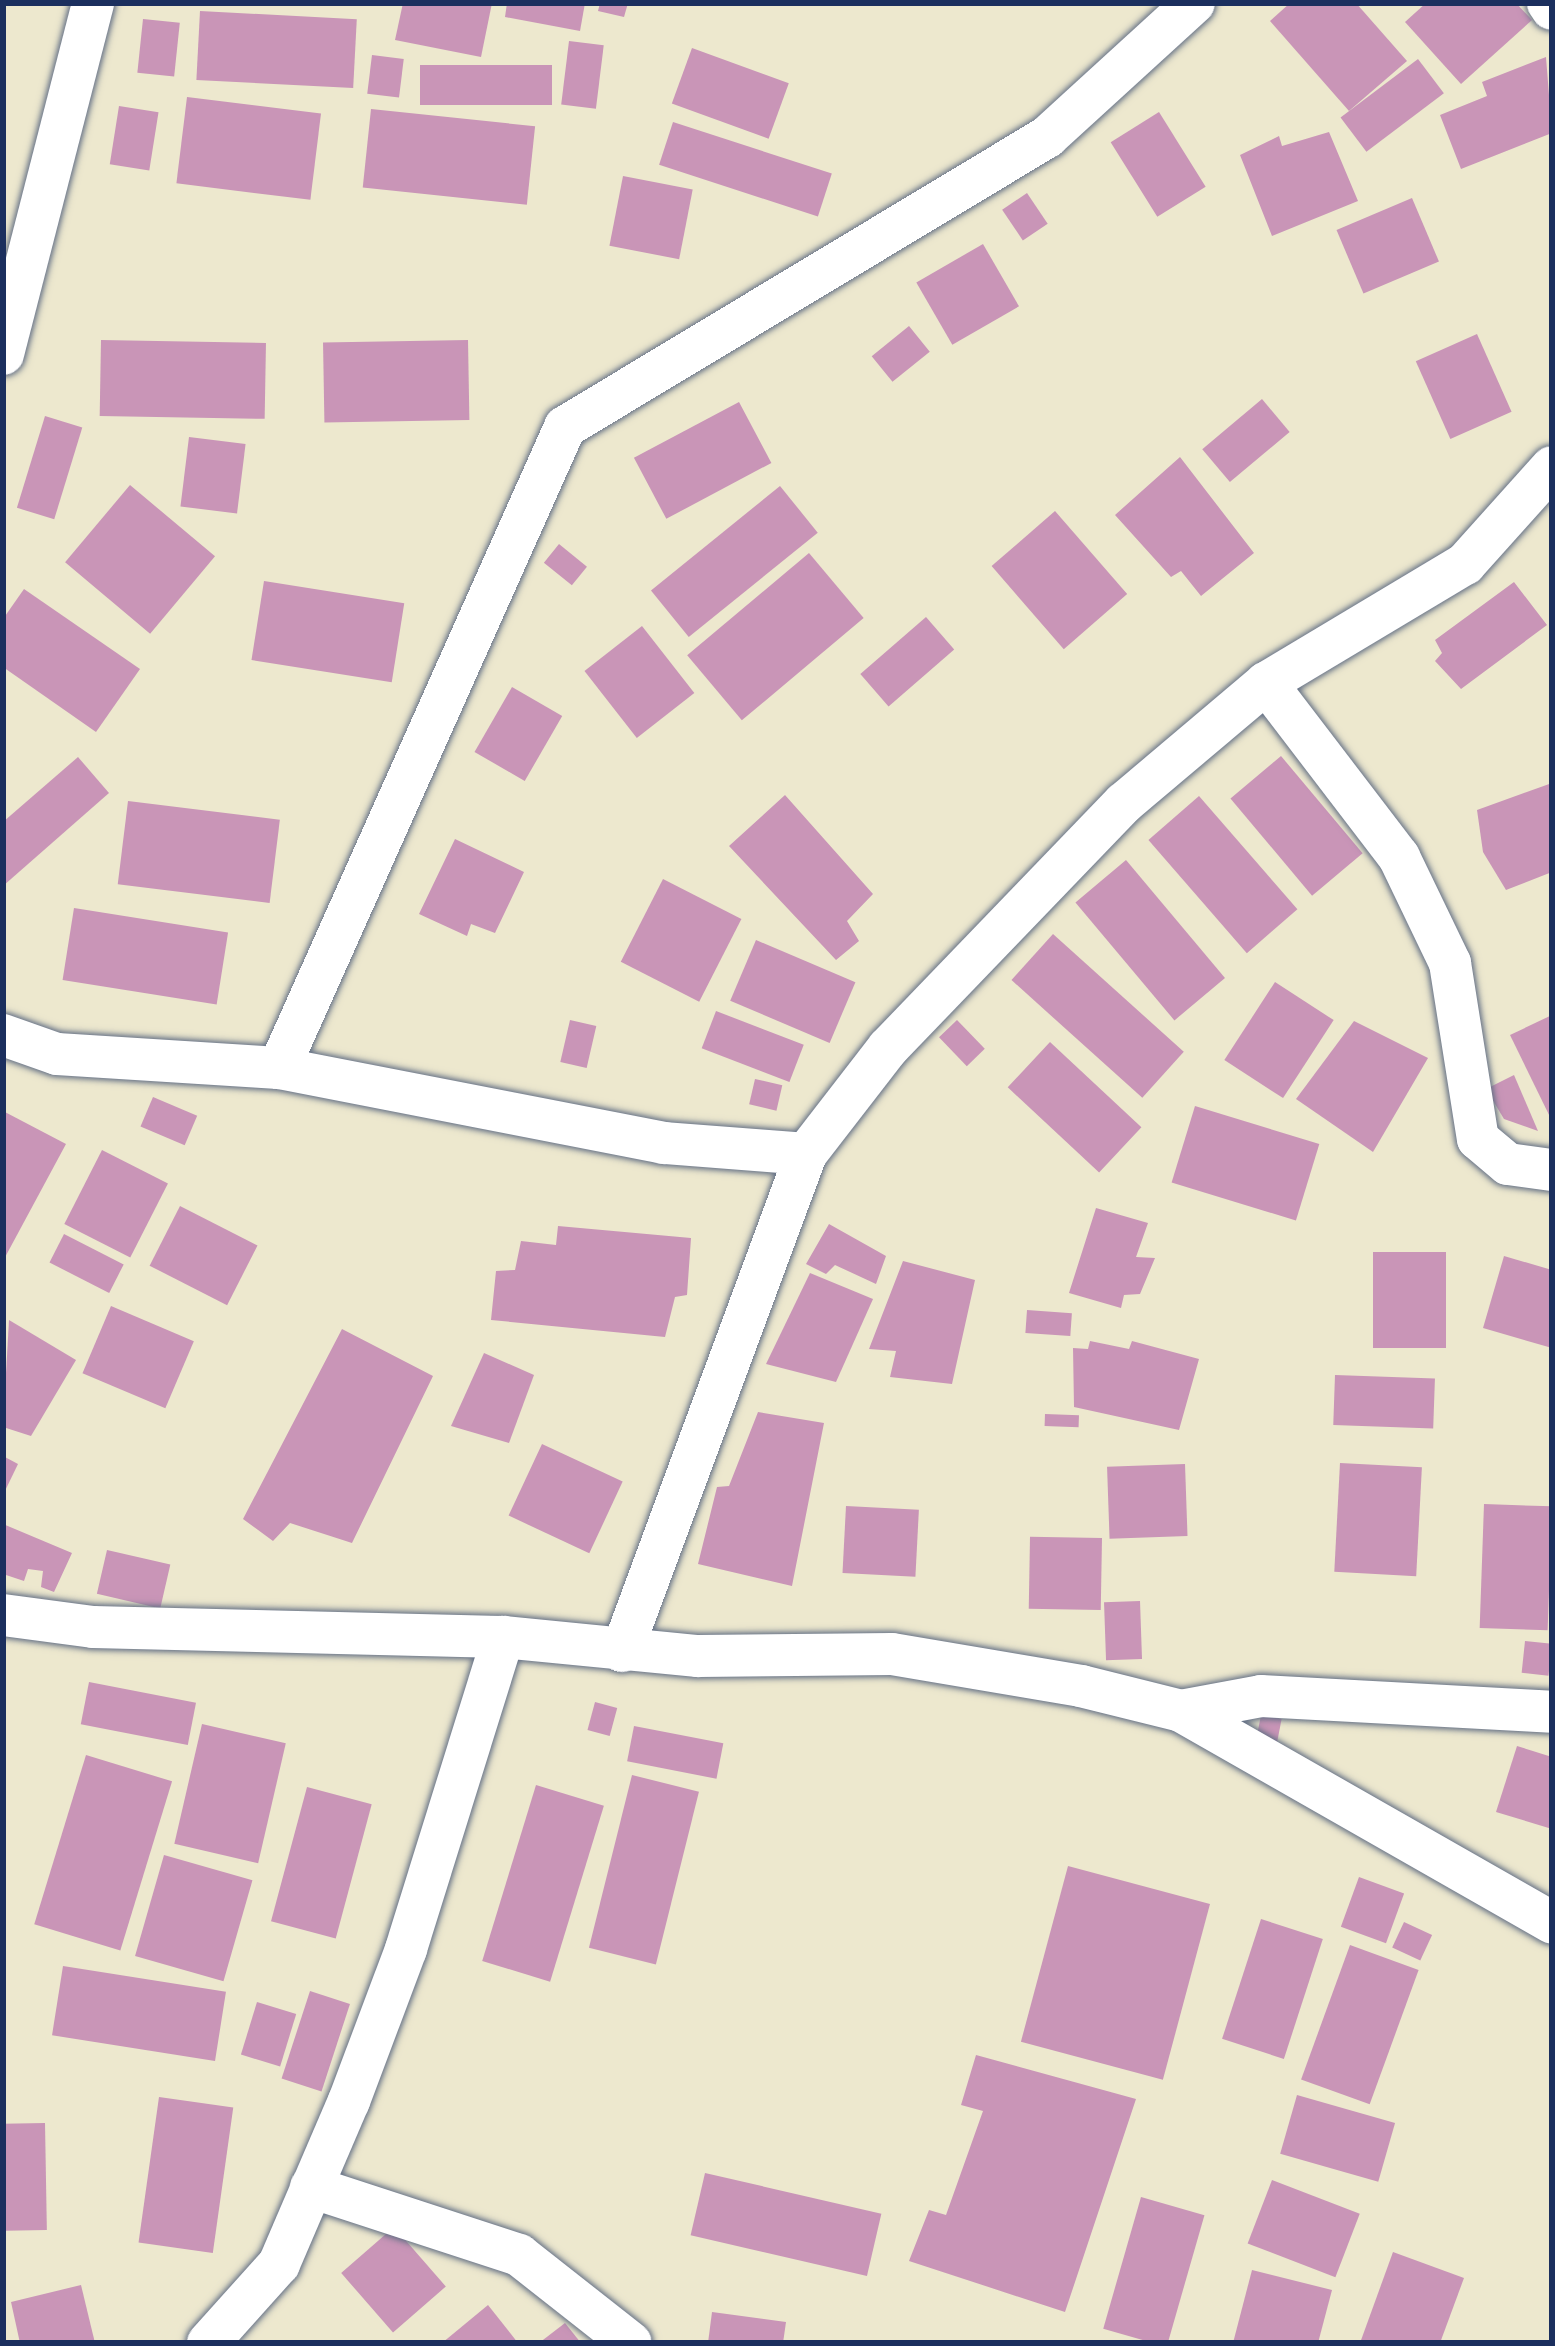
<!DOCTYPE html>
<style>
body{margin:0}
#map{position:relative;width:1555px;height:2346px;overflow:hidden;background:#ede8ce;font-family:"Balsamiq Sans",sans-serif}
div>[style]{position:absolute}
.building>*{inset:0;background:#c995b7;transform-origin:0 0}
.roads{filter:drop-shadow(0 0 3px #647085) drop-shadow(0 0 3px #647085)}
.minor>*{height:42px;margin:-21px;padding:0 21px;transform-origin:21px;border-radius:21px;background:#fff}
span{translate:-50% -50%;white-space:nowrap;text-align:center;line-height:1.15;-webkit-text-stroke:12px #f6f6f2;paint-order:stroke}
.frame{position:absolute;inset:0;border:6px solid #1b2f5e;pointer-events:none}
</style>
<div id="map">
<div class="building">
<div style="clip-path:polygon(403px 3px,492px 3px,481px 57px,395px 40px)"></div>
<div style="clip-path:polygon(507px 3px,585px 3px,580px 31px,505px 17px)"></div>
<div style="clip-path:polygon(600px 3px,628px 3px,624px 17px,598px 11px)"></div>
<div style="clip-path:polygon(1290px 3px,1356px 3px,1407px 61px,1349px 111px,1270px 21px)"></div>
<div style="clip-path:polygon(1426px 3px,1516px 3px,1532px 20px,1461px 84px,1405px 22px)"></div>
<div style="left:200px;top:11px;width:157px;height:69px;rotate:3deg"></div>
<div style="left:143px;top:19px;width:37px;height:54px;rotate:6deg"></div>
<div style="left:569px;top:41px;width:35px;height:64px;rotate:7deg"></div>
<div style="left:692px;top:48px;width:103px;height:59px;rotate:20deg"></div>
<div style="left:372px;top:55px;width:32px;height:39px;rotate:7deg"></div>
<div style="clip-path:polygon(1546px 57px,1552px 133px,1461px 169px,1440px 115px,1487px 96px,1482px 82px)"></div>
<div style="left:1418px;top:59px;width:43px;height:97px;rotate:53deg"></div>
<div style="left:552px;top:65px;width:40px;height:132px;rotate:90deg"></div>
<div style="left:187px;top:97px;width:135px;height:87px;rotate:7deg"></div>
<div style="left:119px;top:106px;width:40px;height:59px;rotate:9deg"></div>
<div style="left:371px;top:109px;width:165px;height:79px;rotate:6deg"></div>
<div style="left:1159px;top:112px;width:88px;height:57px;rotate:58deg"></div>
<div style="left:673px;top:122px;width:167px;height:45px;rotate:18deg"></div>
<div style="clip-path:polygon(1329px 132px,1358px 201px,1272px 236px,1240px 155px,1279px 136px,1282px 146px)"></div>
<div style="left:623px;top:176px;width:71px;height:71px;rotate:11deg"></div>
<div style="left:1027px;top:193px;width:37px;height:30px;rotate:56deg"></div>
<div style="left:1412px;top:198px;width:69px;height:82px;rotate:67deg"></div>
<div style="left:983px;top:244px;width:72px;height:77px;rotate:60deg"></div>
<div style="left:909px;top:326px;width:33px;height:48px;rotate:51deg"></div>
<div style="left:1477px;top:334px;width:85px;height:67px;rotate:66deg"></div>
<div style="left:101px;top:340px;width:165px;height:76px;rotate:1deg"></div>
<div style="left:468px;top:340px;width:80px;height:145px;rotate:89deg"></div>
<div style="left:1262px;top:399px;width:43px;height:78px;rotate:50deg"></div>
<div style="left:739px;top:402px;width:69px;height:119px;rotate:62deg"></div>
<div style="left:45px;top:416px;width:39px;height:96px;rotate:17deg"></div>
<div style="left:189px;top:437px;width:57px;height:70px;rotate:7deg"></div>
<div style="clip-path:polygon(1180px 457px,1254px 553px,1201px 596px,1181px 571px,1171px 577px,1115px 515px)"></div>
<div style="left:130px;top:485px;width:111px;height:101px;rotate:40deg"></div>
<div style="left:780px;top:486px;width:60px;height:166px;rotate:51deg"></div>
<div style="left:1055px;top:511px;width:110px;height:84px;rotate:49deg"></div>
<div style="left:559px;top:544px;width:36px;height:24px;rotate:39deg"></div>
<div style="left:809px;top:553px;width:85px;height:159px;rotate:50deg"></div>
<div style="left:264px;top:581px;width:142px;height:80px;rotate:9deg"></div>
<div style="clip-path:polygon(1514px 582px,1547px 625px,1461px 689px,1435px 661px,1442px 653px,1435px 640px)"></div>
<div style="clip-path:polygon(24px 589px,140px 669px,96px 732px,3px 667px,3px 619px)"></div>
<div style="left:926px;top:617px;width:43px;height:87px;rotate:49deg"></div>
<div style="left:642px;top:626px;width:85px;height:73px;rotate:52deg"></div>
<div style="left:512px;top:687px;width:58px;height:75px;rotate:30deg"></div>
<div style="left:1281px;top:756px;width:127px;height:66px;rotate:50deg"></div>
<div style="clip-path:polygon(78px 757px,109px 793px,3px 886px,3px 822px)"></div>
<div style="clip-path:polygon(1552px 783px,1552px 872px,1506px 890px,1483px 852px,1477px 810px)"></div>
<div style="clip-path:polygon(785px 795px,873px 894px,847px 921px,859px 941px,836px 960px,729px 846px)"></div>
<div style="left:1199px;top:796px;width:150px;height:67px;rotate:49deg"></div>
<div style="left:128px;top:801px;width:153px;height:84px;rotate:7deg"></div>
<div style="clip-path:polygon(455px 839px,524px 872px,495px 933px,471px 924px,467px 936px,419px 914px)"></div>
<div style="left:1126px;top:860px;width:154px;height:66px;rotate:50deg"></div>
<div style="left:663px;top:879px;width:88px;height:93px;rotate:27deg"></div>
<div style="left:74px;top:908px;width:156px;height:73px;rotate:9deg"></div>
<div style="left:1053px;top:934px;width:176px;height:62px;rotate:42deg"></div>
<div style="left:756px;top:940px;width:108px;height:66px;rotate:23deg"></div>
<div style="left:1275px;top:982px;width:70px;height:93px;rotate:33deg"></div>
<div style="left:716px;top:1011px;width:94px;height:40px;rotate:21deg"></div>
<div style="clip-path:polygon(1552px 1015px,1552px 1121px,1510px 1035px)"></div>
<div style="left:570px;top:1020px;width:27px;height:43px;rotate:13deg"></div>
<div style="left:957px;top:1020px;width:40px;height:25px;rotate:46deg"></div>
<div style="clip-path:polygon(1354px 1021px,1428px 1058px,1373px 1152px,1296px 1099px)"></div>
<div style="left:1050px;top:1042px;width:125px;height:62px;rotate:43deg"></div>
<div style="clip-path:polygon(1514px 1075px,1538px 1131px,1504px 1119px,1486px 1089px)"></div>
<div style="left:755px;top:1079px;width:28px;height:26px;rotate:13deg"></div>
<div style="left:153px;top:1097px;width:48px;height:32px;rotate:23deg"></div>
<div style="left:1195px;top:1106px;width:130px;height:80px;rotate:17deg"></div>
<div style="clip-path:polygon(3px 1111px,66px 1144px,3px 1261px)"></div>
<div style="left:102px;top:1150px;width:74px;height:83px;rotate:27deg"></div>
<div style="left:180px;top:1206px;width:87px;height:67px;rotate:27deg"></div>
<div style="clip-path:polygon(1096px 1208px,1148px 1223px,1136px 1257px,1155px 1258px,1140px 1294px,1124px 1295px,1121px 1308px,1069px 1293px)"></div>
<div style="clip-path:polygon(829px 1224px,886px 1256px,876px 1284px,835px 1265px,826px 1274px,806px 1264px)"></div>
<div style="clip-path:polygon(558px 1226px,691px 1238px,687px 1295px,675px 1297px,665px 1337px,491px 1320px,496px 1271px,515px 1270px,521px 1241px,556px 1245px)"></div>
<div style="left:64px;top:1234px;width:67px;height:32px;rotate:27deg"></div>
<div style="left:1373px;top:1252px;width:73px;height:96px"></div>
<div style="clip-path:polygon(1504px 1256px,1552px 1270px,1552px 1348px,1483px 1328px)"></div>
<div style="clip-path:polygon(903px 1261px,975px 1280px,952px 1384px,890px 1377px,896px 1351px,869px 1349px)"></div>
<div style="clip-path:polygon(810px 1273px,873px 1299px,836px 1382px,766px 1364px)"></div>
<div style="left:111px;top:1306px;width:90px;height:73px;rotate:23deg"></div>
<div style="left:1027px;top:1310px;width:45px;height:23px;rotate:4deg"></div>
<div style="clip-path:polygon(9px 1320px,76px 1360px,31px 1436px,3px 1427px)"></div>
<div style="clip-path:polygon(342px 1329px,433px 1376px,352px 1543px,290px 1523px,273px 1541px,243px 1519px)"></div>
<div style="clip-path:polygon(1090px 1341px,1129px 1349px,1132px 1341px,1199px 1359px,1179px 1430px,1074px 1407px,1073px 1348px,1088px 1349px)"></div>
<div style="clip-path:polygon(484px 1353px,534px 1375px,509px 1443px,451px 1426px)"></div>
<div style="left:1335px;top:1375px;width:100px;height:50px;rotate:2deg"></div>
<div style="clip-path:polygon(758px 1412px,824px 1423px,792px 1586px,698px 1564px,717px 1487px,729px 1486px)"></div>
<div style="left:1045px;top:1414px;width:34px;height:12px;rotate:2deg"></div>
<div style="left:542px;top:1444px;width:89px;height:79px;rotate:25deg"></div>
<div style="clip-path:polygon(3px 1456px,18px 1464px,3px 1495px)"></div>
<div style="left:1340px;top:1463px;width:82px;height:109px;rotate:3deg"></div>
<div style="left:1185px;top:1464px;width:72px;height:78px;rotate:88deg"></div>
<div style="left:1484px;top:1504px;width:68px;height:124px;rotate:2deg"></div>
<div style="left:846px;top:1506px;width:73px;height:67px;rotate:3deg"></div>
<div style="clip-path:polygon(3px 1524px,72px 1553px,54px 1592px,41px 1587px,43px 1571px,28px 1569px,24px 1581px,3px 1574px)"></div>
<div style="left:1102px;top:1538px;width:72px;height:72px;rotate:91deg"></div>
<div style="left:107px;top:1550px;width:65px;height:45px;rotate:13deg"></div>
<div style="left:1140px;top:1601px;width:58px;height:36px;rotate:88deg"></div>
<div style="left:1525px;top:1641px;width:27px;height:32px;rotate:6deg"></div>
<div style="left:89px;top:1682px;width:109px;height:43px;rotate:11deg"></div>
<div style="left:595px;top:1702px;width:23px;height:29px;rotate:15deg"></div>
<div style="left:1261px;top:1715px;width:21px;height:25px;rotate:11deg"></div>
<div style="left:202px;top:1724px;width:86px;height:123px;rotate:13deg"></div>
<div style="left:634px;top:1726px;width:91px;height:36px;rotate:11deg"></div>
<div style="clip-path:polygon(1517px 1746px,1552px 1757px,1552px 1829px,1496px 1812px)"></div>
<div style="left:86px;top:1755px;width:90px;height:177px;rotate:17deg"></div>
<div style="left:632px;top:1775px;width:69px;height:178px;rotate:14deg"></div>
<div style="left:536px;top:1785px;width:71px;height:184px;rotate:17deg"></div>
<div style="left:307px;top:1787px;width:67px;height:139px;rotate:15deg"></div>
<div style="left:164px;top:1855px;width:92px;height:105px;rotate:16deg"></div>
<div style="left:1068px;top:1866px;width:147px;height:182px;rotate:15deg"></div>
<div style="left:1359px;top:1877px;width:48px;height:53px;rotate:20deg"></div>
<div style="left:1261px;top:1919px;width:65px;height:126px;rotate:18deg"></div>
<div style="left:1404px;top:1922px;width:31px;height:28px;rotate:25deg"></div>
<div style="left:1350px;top:1945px;width:73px;height:143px;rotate:20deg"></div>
<div style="left:63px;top:1966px;width:165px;height:70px;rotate:9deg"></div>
<div style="left:310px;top:1991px;width:42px;height:92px;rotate:18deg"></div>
<div style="left:257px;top:2002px;width:41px;height:55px;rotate:17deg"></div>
<div style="clip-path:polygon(976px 2055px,1136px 2099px,1065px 2312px,909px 2261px,929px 2210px,946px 2215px,983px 2111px,961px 2105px)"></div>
<div style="left:1297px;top:2095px;width:102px;height:61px;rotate:16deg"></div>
<div style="left:159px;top:2097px;width:75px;height:147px;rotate:8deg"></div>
<div style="left:45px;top:2123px;width:107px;height:42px;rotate:89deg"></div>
<div style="left:705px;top:2173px;width:181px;height:64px;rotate:13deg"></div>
<div style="left:1272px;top:2180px;width:94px;height:68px;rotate:21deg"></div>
<div style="left:1141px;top:2197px;width:66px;height:137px;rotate:16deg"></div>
<div style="left:394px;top:2227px;width:79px;height:70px;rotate:49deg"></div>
<div style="clip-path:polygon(1393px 2252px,1464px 2278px,1440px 2343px,1360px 2343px)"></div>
<div style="clip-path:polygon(1252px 2270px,1332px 2290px,1318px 2343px,1233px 2343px)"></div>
<div style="clip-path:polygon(81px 2285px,95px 2343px,20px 2343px,11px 2302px)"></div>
<div style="clip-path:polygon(488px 2305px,518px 2343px,442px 2343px)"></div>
<div style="clip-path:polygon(712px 2312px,786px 2322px,783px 2343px,708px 2343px)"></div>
<div style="clip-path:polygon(565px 2323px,581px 2343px,539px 2343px)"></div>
</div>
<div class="roads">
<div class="minor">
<div style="left:1548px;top:3px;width:7px;rotate:56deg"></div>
<div style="left:3px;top:354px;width:362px;rotate:-75.6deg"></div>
<div style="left:1266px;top:683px;width:219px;rotate:52.6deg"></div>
<div style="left:1399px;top:857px;width:118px;rotate:64.3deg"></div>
<div style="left:1450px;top:963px;width:178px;rotate:81deg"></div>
<div style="left:1478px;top:1139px;width:39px;rotate:40deg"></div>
<div style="left:1508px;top:1164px;width:44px;rotate:7.8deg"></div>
<div style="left:3px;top:1035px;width:57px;rotate:19.4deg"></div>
<div style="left:57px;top:1054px;width:222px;rotate:3.6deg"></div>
<div style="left:279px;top:1068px;width:392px;rotate:11deg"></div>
<div style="left:664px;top:1143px;width:142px;rotate:4.4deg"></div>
<div style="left:279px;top:1068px;width:702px;rotate:-65.95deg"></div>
<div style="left:565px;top:427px;width:563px;rotate:-31.03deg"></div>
<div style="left:1047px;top:137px;width:199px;rotate:-42.4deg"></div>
<div style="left:3px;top:1615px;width:91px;rotate:7.6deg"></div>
<div style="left:93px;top:1627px;width:410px;rotate:1.4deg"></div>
<div style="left:503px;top:1637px;width:196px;rotate:5.6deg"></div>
<div style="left:698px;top:1656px;width:194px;rotate:-0.6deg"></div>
<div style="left:892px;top:1654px;width:192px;rotate:9.6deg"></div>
<div style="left:1081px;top:1686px;width:103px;rotate:14deg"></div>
<div style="left:1181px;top:1711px;width:427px;rotate:29.7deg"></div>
<div style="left:622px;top:1651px;width:530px;rotate:-69.68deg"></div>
<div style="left:806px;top:1154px;width:134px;rotate:-52.3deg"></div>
<div style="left:888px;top:1048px;width:340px;rotate:-46.1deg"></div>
<div style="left:1124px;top:803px;width:186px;rotate:-40.2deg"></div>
<div style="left:1266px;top:683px;width:232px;rotate:-30.9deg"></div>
<div style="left:1465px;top:564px;width:130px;rotate:-48.1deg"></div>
<div style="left:1181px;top:1711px;width:81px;rotate:-10.6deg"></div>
<div style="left:1261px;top:1696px;width:291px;rotate:3.1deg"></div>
<div style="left:311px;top:2187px;width:219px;rotate:18.1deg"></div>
<div style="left:519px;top:2255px;width:142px;rotate:38.2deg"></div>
<div style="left:208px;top:2343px;width:106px;rotate:-48.1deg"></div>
<div style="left:279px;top:2264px;width:177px;rotate:-66.8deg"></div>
<div style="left:349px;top:2101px;width:162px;rotate:-69.4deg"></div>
<div style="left:406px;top:1949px;width:327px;rotate:-72.7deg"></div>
</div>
</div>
<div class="frame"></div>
</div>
